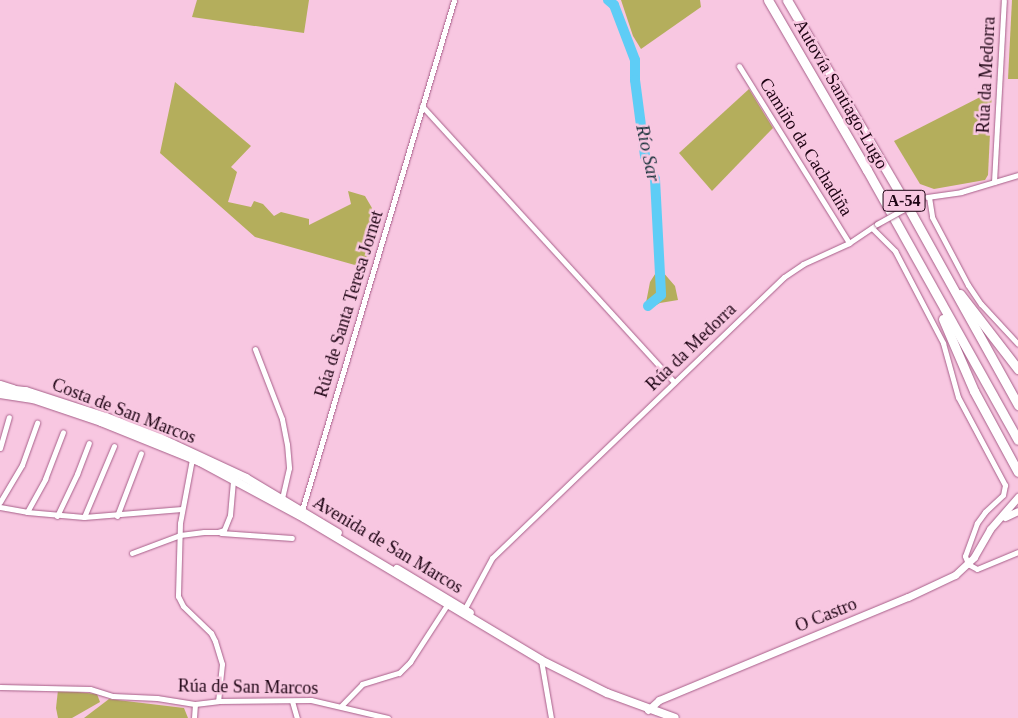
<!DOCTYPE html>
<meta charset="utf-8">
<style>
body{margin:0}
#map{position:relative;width:1018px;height:718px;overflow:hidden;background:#f8c7e1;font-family:Georgia,serif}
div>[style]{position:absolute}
.green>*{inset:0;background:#b4ae5c}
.river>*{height:10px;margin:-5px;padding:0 5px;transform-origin:5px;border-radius:5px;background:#5ecdf6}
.roads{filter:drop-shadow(0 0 1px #a75f89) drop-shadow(0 0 1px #a75f89)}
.street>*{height:5px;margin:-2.5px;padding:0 2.5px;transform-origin:2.5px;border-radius:2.5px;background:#fff}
.secondary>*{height:7px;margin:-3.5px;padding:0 3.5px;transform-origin:3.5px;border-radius:3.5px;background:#fff}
.primary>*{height:8px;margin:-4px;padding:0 4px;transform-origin:4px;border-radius:4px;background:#fff}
.highway>*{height:9px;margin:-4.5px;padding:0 4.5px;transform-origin:4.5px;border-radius:4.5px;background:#fff}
.bridges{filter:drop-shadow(0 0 1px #a75f89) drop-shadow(0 0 1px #a75f89)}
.street-bridge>*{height:5px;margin:-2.5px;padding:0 2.5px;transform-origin:2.5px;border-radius:2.5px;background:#fff}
span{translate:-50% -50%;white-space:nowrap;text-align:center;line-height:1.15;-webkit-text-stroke:5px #f8c7e1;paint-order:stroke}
.shield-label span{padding:1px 4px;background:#f8c7e1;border:1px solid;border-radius:4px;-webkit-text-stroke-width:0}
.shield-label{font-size:16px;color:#1d0313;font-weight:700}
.street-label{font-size:18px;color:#1d0313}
.water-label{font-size:19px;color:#18303a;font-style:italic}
</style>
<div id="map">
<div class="green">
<div style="clip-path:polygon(197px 0,309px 0,304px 33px,192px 17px)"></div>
<div style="clip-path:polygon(621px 0,700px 0,701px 7px,641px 49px,633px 36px)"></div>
<div style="clip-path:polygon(1012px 0,1018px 0,1018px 79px,1008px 79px)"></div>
<div style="clip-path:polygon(175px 82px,251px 146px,231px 167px,237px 172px,228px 202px,251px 207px,254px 201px,263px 204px,274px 216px,281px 212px,309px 219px,309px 225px,351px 204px,348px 191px,365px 196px,372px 208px,370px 219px,378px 231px,367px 265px,362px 267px,255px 237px,160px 153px)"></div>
<div style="clip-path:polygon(749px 89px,773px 128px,712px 191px,679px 153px)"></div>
<div style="clip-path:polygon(992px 91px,988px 175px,985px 180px,934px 189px,920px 184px,894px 141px)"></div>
<div style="clip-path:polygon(657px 271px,662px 271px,675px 286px,678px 300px,660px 303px,649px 309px,645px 308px,650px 282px)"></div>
<div style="clip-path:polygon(58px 690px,97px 694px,100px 702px,72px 718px,58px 718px,56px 708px)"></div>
<div style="clip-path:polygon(109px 699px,184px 708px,188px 718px,84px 718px)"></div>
</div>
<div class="river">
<div style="left:608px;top:0;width:8px;rotate:40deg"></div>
<div style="left:614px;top:5px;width:59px;rotate:69.1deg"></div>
<div style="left:635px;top:60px;width:20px;rotate:90deg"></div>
<div style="left:635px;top:80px;width:77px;rotate:82.5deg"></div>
<div style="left:645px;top:156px;width:25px;rotate:67deg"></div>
<div style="left:655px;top:179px;width:116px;rotate:87deg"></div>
<div style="left:661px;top:295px;width:17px;rotate:140deg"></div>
</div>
<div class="roads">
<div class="street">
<div style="left:739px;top:66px;width:208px;rotate:58.1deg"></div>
<div style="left:422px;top:106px;width:374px;rotate:47.6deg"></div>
<div style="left:994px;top:182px;width:182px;rotate:-86.9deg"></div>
<div style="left:927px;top:197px;width:34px;rotate:-8deg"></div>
<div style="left:961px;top:192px;width:59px;rotate:-16.6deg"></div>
<div style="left:929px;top:197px;width:20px;rotate:81deg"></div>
<div style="left:932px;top:217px;width:77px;rotate:62.1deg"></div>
<div style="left:968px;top:285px;width:23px;rotate:56deg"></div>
<div style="left:981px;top:304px;width:54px;rotate:47.2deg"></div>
<div style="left:872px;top:228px;width:33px;rotate:45deg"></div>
<div style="left:895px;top:251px;width:104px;rotate:62.4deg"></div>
<div style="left:943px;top:343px;width:56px;rotate:74.5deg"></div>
<div style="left:958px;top:397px;width:100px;rotate:61.9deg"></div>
<div style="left:1005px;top:485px;width:10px;rotate:101deg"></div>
<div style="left:1003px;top:495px;width:25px;rotate:137deg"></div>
<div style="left:985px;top:512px;width:14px;rotate:126deg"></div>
<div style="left:977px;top:523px;width:35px;rotate:110deg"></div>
<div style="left:965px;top:556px;width:9px;rotate:69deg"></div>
<div style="left:968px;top:564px;width:10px;rotate:29deg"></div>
<div style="left:977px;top:569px;width:44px;rotate:-22.5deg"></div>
<div style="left:255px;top:349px;width:75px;rotate:68.9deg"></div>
<div style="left:282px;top:419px;width:25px;rotate:79deg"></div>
<div style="left:287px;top:444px;width:24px;rotate:85deg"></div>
<div style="left:289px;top:468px;width:31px;rotate:103deg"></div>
<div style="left:0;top:383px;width:14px;rotate:17deg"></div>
<div style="left:0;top:448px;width:32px;rotate:-74deg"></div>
<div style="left:192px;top:459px;width:65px;rotate:100.6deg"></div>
<div style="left:180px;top:523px;width:73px;rotate:91.6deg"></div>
<div style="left:178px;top:596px;width:11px;rotate:63deg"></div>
<div style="left:183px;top:606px;width:39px;rotate:44deg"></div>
<div style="left:211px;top:633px;width:9px;rotate:63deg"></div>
<div style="left:215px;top:641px;width:24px;rotate:73deg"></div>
<div style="left:222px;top:664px;width:37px;rotate:96deg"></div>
<div style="left:0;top:502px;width:43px;rotate:-59.3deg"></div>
<div style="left:22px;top:465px;width:45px;rotate:-70.3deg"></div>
<div style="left:0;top:507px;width:27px;rotate:10deg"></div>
<div style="left:27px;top:512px;width:57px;rotate:5deg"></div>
<div style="left:84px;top:517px;width:98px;rotate:-4.7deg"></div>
<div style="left:302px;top:510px;width:532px;rotate:-73.4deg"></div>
<div style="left:27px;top:512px;width:38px;rotate:-61deg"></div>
<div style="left:45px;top:479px;width:50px;rotate:-69deg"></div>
<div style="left:57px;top:516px;width:47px;rotate:-64.5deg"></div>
<div style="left:77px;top:474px;width:33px;rotate:-69deg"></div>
<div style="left:117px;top:516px;width:67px;rotate:-69.1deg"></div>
<div style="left:84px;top:517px;width:77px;rotate:-67.1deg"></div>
<div style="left:221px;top:533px;width:71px;rotate:4deg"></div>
<div style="left:132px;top:553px;width:51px;rotate:-20.6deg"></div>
<div style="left:180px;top:535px;width:24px;rotate:-7deg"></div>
<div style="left:204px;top:532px;width:14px"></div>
<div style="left:218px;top:532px;width:6px;rotate:-18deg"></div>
<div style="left:224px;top:530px;width:16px;rotate:-68deg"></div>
<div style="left:230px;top:515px;width:36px;rotate:-85deg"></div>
<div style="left:464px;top:610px;width:59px;rotate:-61.7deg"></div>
<div style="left:492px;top:558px;width:405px;rotate:-43.9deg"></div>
<div style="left:784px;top:277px;width:23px;rotate:-34deg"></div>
<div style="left:803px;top:264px;width:51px;rotate:-24.5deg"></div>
<div style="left:849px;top:243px;width:34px;rotate:-34deg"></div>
<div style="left:541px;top:660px;width:59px;rotate:80.2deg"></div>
<div style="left:0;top:687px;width:90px;rotate:1.3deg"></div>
<div style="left:90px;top:689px;width:24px;rotate:17deg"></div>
<div style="left:113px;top:696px;width:44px;rotate:2.6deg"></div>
<div style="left:157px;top:698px;width:38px;rotate:9deg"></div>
<div style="left:195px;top:704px;width:23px;rotate:-7deg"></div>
<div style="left:218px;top:701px;width:93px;rotate:-0.6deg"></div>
<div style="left:311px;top:700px;width:79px;rotate:13.2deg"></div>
<div style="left:292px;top:701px;width:18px;rotate:74deg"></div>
<div style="left:341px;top:706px;width:30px;rotate:-46deg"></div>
<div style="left:362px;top:684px;width:39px;rotate:-17deg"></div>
<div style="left:399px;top:673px;width:16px;rotate:-45deg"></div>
<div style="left:410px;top:662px;width:68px;rotate:-57deg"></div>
<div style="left:194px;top:718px;width:14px;rotate:-86deg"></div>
</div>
<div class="secondary">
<div style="left:1005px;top:517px;width:14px;rotate:-25deg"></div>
<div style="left:648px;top:710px;width:15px;rotate:-42deg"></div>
<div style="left:659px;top:700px;width:269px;rotate:-22.5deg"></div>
<div style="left:908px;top:597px;width:52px;rotate:-25.1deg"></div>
<div style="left:955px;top:575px;width:26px;rotate:-43deg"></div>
<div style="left:974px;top:557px;width:32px;rotate:-60deg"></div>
<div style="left:990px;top:529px;width:43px;rotate:-48.8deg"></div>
</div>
<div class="primary">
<div style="left:0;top:388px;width:26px;rotate:7deg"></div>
<div style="left:26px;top:391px;width:84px;rotate:18deg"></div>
<div style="left:106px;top:417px;width:58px;rotate:21.3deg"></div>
<div style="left:160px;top:438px;width:95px;rotate:24.9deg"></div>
<div style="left:246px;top:478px;width:107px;rotate:30.9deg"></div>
<div style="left:0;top:394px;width:33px;rotate:9deg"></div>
<div style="left:33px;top:399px;width:72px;rotate:18.7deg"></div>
<div style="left:101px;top:422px;width:107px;rotate:22deg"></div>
<div style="left:200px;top:462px;width:118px;rotate:28.3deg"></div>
<div style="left:304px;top:518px;width:276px;rotate:30.9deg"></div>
<div style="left:541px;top:660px;width:74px;rotate:26.6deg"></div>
<div style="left:607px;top:693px;width:72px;rotate:20.2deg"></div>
<div style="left:397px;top:569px;width:85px;rotate:31.1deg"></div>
</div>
<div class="highway">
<div style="left:768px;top:0;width:197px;rotate:59.8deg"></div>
<div style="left:867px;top:170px;width:309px;rotate:60.8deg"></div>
<div style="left:787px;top:0;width:232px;rotate:59.7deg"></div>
<div style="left:904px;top:200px;width:235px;rotate:60.9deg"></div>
<div style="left:960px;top:294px;width:95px;rotate:52.3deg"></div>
<div style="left:943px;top:319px;width:78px;rotate:66.7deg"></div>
<div style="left:974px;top:391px;width:92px;rotate:61.5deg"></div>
</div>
</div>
<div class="bridges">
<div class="street-bridge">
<div style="left:877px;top:224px;width:51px;rotate:-29.1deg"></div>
</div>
</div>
<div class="shield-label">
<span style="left:904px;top:201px">A-54</span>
</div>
<div class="street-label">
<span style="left:986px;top:75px;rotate:-87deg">Rúa da Medorra</span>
<span style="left:841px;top:94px;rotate:60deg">Autovía Santiago-Lugo</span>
<span style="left:806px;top:147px;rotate:58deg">Camiño da Cachadiña</span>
<span style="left:349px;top:304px;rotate:-73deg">Rúa de Santa Teresa Jornet</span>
<span style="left:691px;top:347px;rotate:-44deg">Rúa da Medorra</span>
<span style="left:124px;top:411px;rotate:21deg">Costa de San Marcos</span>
<span style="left:388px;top:545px;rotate:31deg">Avenida de San Marcos</span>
<span style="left:826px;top:615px;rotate:-22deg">O Castro</span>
<span style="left:248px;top:687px;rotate:1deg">Rúa de San Marcos</span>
</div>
<div class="water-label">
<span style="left:648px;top:153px;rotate:78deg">Río Sar</span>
</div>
</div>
